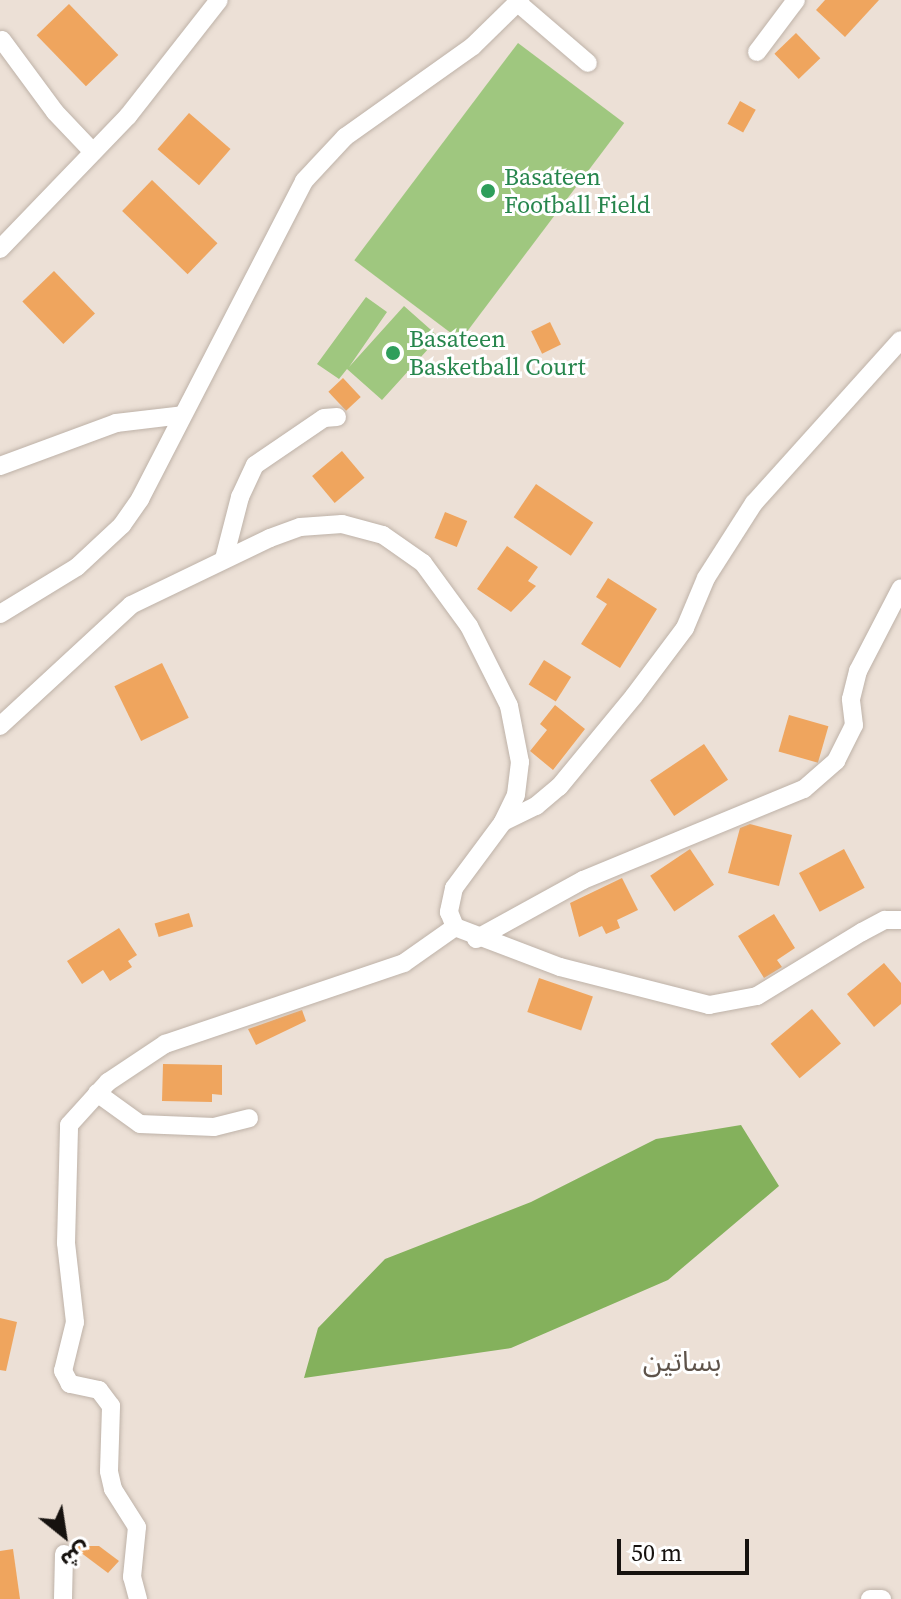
<!DOCTYPE html>
<meta charset="utf-8">
<style>
body{margin:0}
#map{position:relative;width:901px;height:1599px;overflow:hidden;background:#ece0d6;font-family:"Source Serif 4","Noto Sans Arabic",serif}
div>[style]{position:absolute}
.green>*{inset:0;background:#9fc77f;transform-origin:0 0}
.forest>*{inset:0;background:#84b15c}
.building>*{inset:0;background:#efa55e;transform-origin:0 0}
.roads{filter:drop-shadow(0 0 2px #beb2a8) drop-shadow(0 0 2px #beb2a8)}
.minor>*{height:18px;margin:-9px;padding:0 9px;transform-origin:9px;border-radius:9px;background:#fff}
.dots>*{width:22px;height:22px;translate:-50% -50%;box-sizing:border-box;border:4px solid #fff;border-radius:50%}
span{translate:-50% -50%;white-space:nowrap;text-align:center;line-height:1.15;-webkit-text-stroke:6px #fff;paint-order:stroke}
.leisure-label{font-size:24px;color:#27864d}
.left{translate:0 -50%;text-align:left}
.quarter-label{font-size:28px;color:#5e534a}
.north{position:absolute;left:24px;top:1495px;width:80px;height:80px;-webkit-text-stroke:6px #fff;paint-order:stroke;rotate:150deg;font-size:22px;font-weight:700;line-height:32px;text-align:center;color:#16120f}
.north::after{content:'';display:block;margin:auto;width:28px;height:36px;background:#16120f;clip-path:polygon(50% 0,100% 100%,50% 72%,0 100%)}
.scale{position:absolute;left:617px;top:1539px;width:132px;height:36px;box-sizing:border-box;border:4px solid #16120f;border-top:0;padding-left:10px;font-size:24px;line-height:28px;white-space:nowrap;color:#16120f;-webkit-text-stroke:6px #fff;paint-order:stroke}
</style>
<div id="map">
<div class="green">
<div style="left:518px;top:43px;width:133px;height:272px;rotate:37deg"></div>
<div style="clip-path:polygon(366px 297px,387px 312px,349px 367px,404px 306px,439px 337px,382px 400px,347px 369px,339px 379px,317px 364px)"></div>
</div>
<div class="forest">
<div style="clip-path:polygon(741px 1125px,779px 1186px,668px 1280px,511px 1348px,304px 1378px,318px 1328px,385px 1259px,531px 1202px,656px 1139px)"></div>
</div>
<div class="building">
<div style="clip-path:polygon(825px 0,879px 0,845px 37px,816px 10px)"></div>
<div style="left:69px;top:4px;width:71px;height:45px;rotate:46deg"></div>
<div style="left:796px;top:33px;width:35px;height:30px;rotate:46deg"></div>
<div style="left:740px;top:101px;width:18px;height:26px;rotate:29deg"></div>
<div style="left:189px;top:113px;width:55px;height:48px;rotate:41deg"></div>
<div style="left:152px;top:180px;width:91px;height:43px;rotate:44deg"></div>
<div style="left:54px;top:271px;width:59px;height:44px;rotate:46deg"></div>
<div style="left:550px;top:322px;width:25px;height:21px;rotate:64deg"></div>
<div style="left:343px;top:378px;width:26px;height:20px;rotate:47deg"></div>
<div style="left:342px;top:451px;width:35px;height:39px;rotate:50deg"></div>
<div style="left:536px;top:484px;width:69px;height:40px;rotate:34deg"></div>
<div style="left:445px;top:512px;width:24px;height:28px;rotate:22deg"></div>
<div style="clip-path:polygon(507px 546px,538px 567px,528px 581px,536px 586px,511px 612px,477px 589px)"></div>
<div style="clip-path:polygon(608px 578px,657px 609px,620px 668px,581px 644px,607px 604px,596px 597px)"></div>
<div style="left:544px;top:660px;width:32px;height:29px;rotate:32deg"></div>
<div style="left:162px;top:663px;width:61px;height:53px;rotate:64deg"></div>
<div style="clip-path:polygon(555px 705px,585px 729px,553px 770px,530px 751px,547px 730px,540px 724px)"></div>
<div style="left:789px;top:715px;width:41px;height:38px;rotate:16deg"></div>
<div style="left:704px;top:744px;width:43px;height:65px;rotate:56deg"></div>
<div style="clip-path:polygon(750px 824px,792px 835px,779px 886px,728px 873px,740px 828px)"></div>
<div style="left:690px;top:849px;width:43px;height:48px;rotate:56deg"></div>
<div style="left:844px;top:849px;width:44px;height:51px;rotate:62deg"></div>
<div style="clip-path:polygon(622px 878px,638px 910px,617px 920px,620px 928px,606px 934px,602px 926px,579px 937px,570px 903px)"></div>
<div style="left:189px;top:913px;width:14px;height:36px;rotate:73deg"></div>
<div style="clip-path:polygon(774px 914px,795px 948px,777px 960px,782px 967px,764px 978px,738px 936px)"></div>
<div style="clip-path:polygon(119px 928px,137px 955px,128px 961px,132px 967px,110px 981px,103px 970px,82px 984px,67px 961px)"></div>
<div style="clip-path:polygon(884px 963px,901px 983px,901px 1004px,874px 1027px,847px 994px)"></div>
<div style="left:539px;top:978px;width:57px;height:36px;rotate:19deg"></div>
<div style="left:812px;top:1009px;width:45px;height:54px;rotate:50deg"></div>
<div style="clip-path:polygon(302px 1010px,306px 1021px,256px 1045px,248px 1029px)"></div>
<div style="clip-path:polygon(163px 1064px,222px 1065px,222px 1095px,212px 1094px,212px 1102px,162px 1101px)"></div>
<div style="clip-path:polygon(0 1318px,17px 1322px,6px 1371px,0 1370px)"></div>
<div style="clip-path:polygon(72px 1546px,99px 1546px,119px 1561px,108px 1573px)"></div>
<div style="clip-path:polygon(13px 1549px,20px 1599px,0 1599px,0 1551px)"></div>
</div>
<div class="roads">
<div class="minor">
<div style="left:518px;top:3px;width:92px;rotate:40.6deg"></div>
<div style="left:2px;top:40px;width:89px;rotate:53.6deg"></div>
<div style="left:55px;top:112px;width:55px;rotate:46.5deg"></div>
<div style="left:757px;top:52px;width:65px;rotate:-53.1deg"></div>
<div style="left:0;top:249px;width:185px;rotate:-46.1deg"></div>
<div style="left:128px;top:116px;width:147px;rotate:-51.9deg"></div>
<div style="left:0;top:466px;width:124px;rotate:-20.3deg"></div>
<div style="left:116px;top:423px;width:67px;rotate:-6.8deg"></div>
<div style="left:224px;top:559px;width:64px;rotate:-75.5deg"></div>
<div style="left:240px;top:497px;width:35px;rotate:-65deg"></div>
<div style="left:255px;top:465px;width:83px;rotate:-34.3deg"></div>
<div style="left:324px;top:418px;width:13px;rotate:-4deg"></div>
<div style="left:0;top:614px;width:90px;rotate:-31.4deg"></div>
<div style="left:77px;top:567px;width:62px;rotate:-43deg"></div>
<div style="left:122px;top:525px;width:32px;rotate:-55deg"></div>
<div style="left:140px;top:499px;width:358px;rotate:-62.7deg"></div>
<div style="left:304px;top:181px;width:60px;rotate:-47deg"></div>
<div style="left:345px;top:137px;width:157px;rotate:-35.4deg"></div>
<div style="left:473px;top:46px;width:66px;rotate:-44.4deg"></div>
<div style="left:0;top:726px;width:178px;rotate:-42.7deg"></div>
<div style="left:131px;top:605px;width:154px;rotate:-25.7deg"></div>
<div style="left:270px;top:538px;width:32px;rotate:-20deg"></div>
<div style="left:300px;top:527px;width:42px;rotate:-4.1deg"></div>
<div style="left:342px;top:524px;width:42px;rotate:15deg"></div>
<div style="left:383px;top:535px;width:49px;rotate:35deg"></div>
<div style="left:423px;top:563px;width:78px;rotate:53.9deg"></div>
<div style="left:469px;top:626px;width:89px;rotate:63.4deg"></div>
<div style="left:509px;top:706px;width:57px;rotate:78.9deg"></div>
<div style="left:520px;top:762px;width:33px;rotate:97deg"></div>
<div style="left:516px;top:795px;width:30px;rotate:116deg"></div>
<div style="left:503px;top:822px;width:82px;rotate:126.6deg"></div>
<div style="left:454px;top:888px;width:25px;rotate:102deg"></div>
<div style="left:449px;top:912px;width:16px;rotate:68deg"></div>
<div style="left:455px;top:927px;width:112px;rotate:20.9deg"></div>
<div style="left:560px;top:967px;width:154px;rotate:14.3deg"></div>
<div style="left:709px;top:1005px;width:49px;rotate:-10.6deg"></div>
<div style="left:757px;top:996px;width:123px;rotate:-31.4deg"></div>
<div style="left:862px;top:932px;width:26px;rotate:-28deg"></div>
<div style="left:885px;top:920px;width:16px"></div>
<div style="left:503px;top:822px;width:37px;rotate:-26deg"></div>
<div style="left:536px;top:806px;width:30px;rotate:-40deg"></div>
<div style="left:559px;top:787px;width:118px;rotate:-50.5deg"></div>
<div style="left:634px;top:696px;width:85px;rotate:-53.1deg"></div>
<div style="left:685px;top:628px;width:54px;rotate:-67.2deg"></div>
<div style="left:706px;top:578px;width:89px;rotate:-57.4deg"></div>
<div style="left:754px;top:503px;width:219px;rotate:-48deg"></div>
<div style="left:476px;top:939px;width:122px;rotate:-28.9deg"></div>
<div style="left:583px;top:880px;width:239px;rotate:-22.4deg"></div>
<div style="left:804px;top:789px;width:43px;rotate:-41.2deg"></div>
<div style="left:836px;top:761px;width:40px;rotate:-63.4deg"></div>
<div style="left:854px;top:725px;width:26px;rotate:-97deg"></div>
<div style="left:851px;top:699px;width:29px;rotate:-76deg"></div>
<div style="left:858px;top:671px;width:93px;rotate:-62.6deg"></div>
<div style="left:97px;top:1093px;width:53px;rotate:35.8deg"></div>
<div style="left:140px;top:1124px;width:74px;rotate:2.3deg"></div>
<div style="left:214px;top:1127px;width:36px;rotate:-14deg"></div>
<div style="left:63px;top:1599px;width:45px;rotate:-88.7deg"></div>
<div style="left:138px;top:1599px;width:23px;rotate:-105deg"></div>
<div style="left:132px;top:1577px;width:50px;rotate:-84.3deg"></div>
<div style="left:137px;top:1527px;width:45px;rotate:-122.3deg"></div>
<div style="left:113px;top:1489px;width:18px;rotate:-103deg"></div>
<div style="left:109px;top:1471px;width:65px;rotate:-88.2deg"></div>
<div style="left:111px;top:1406px;width:20px;rotate:-127deg"></div>
<div style="left:99px;top:1390px;width:30px;rotate:-168deg"></div>
<div style="left:70px;top:1384px;width:15px;rotate:-118deg"></div>
<div style="left:63px;top:1371px;width:50px;rotate:-76.2deg"></div>
<div style="left:75px;top:1322px;width:80px;rotate:-96.5deg"></div>
<div style="left:66px;top:1243px;width:118px;rotate:-88.5deg"></div>
<div style="left:69px;top:1125px;width:58px;rotate:-47.8deg"></div>
<div style="left:108px;top:1082px;width:69px;rotate:-33.7deg"></div>
<div style="left:165px;top:1044px;width:252px;rotate:-18.7deg"></div>
<div style="left:404px;top:963px;width:62px;rotate:-35.2deg"></div>
<div style="left:870px;top:1599px;width:12px"></div>
</div>
</div>
<div class="dots">
<div style="left:488px;top:191px;background:#2e9e5b"></div>
<div style="left:393px;top:353px;background:#2e9e5b"></div>
</div>
<div class="leisure-label">
<span class="left" style="left:504px;top:191px">Basateen<br>Football Field</span>
<span class="left" style="left:409px;top:353px">Basateen<br>Basketball Court</span>
</div>
<div class="quarter-label">
<span style="left:682px;top:1361px">بساتين</span>
</div>
<div class="north">ش</div>
<div class="scale">50 m</div>
</div>
